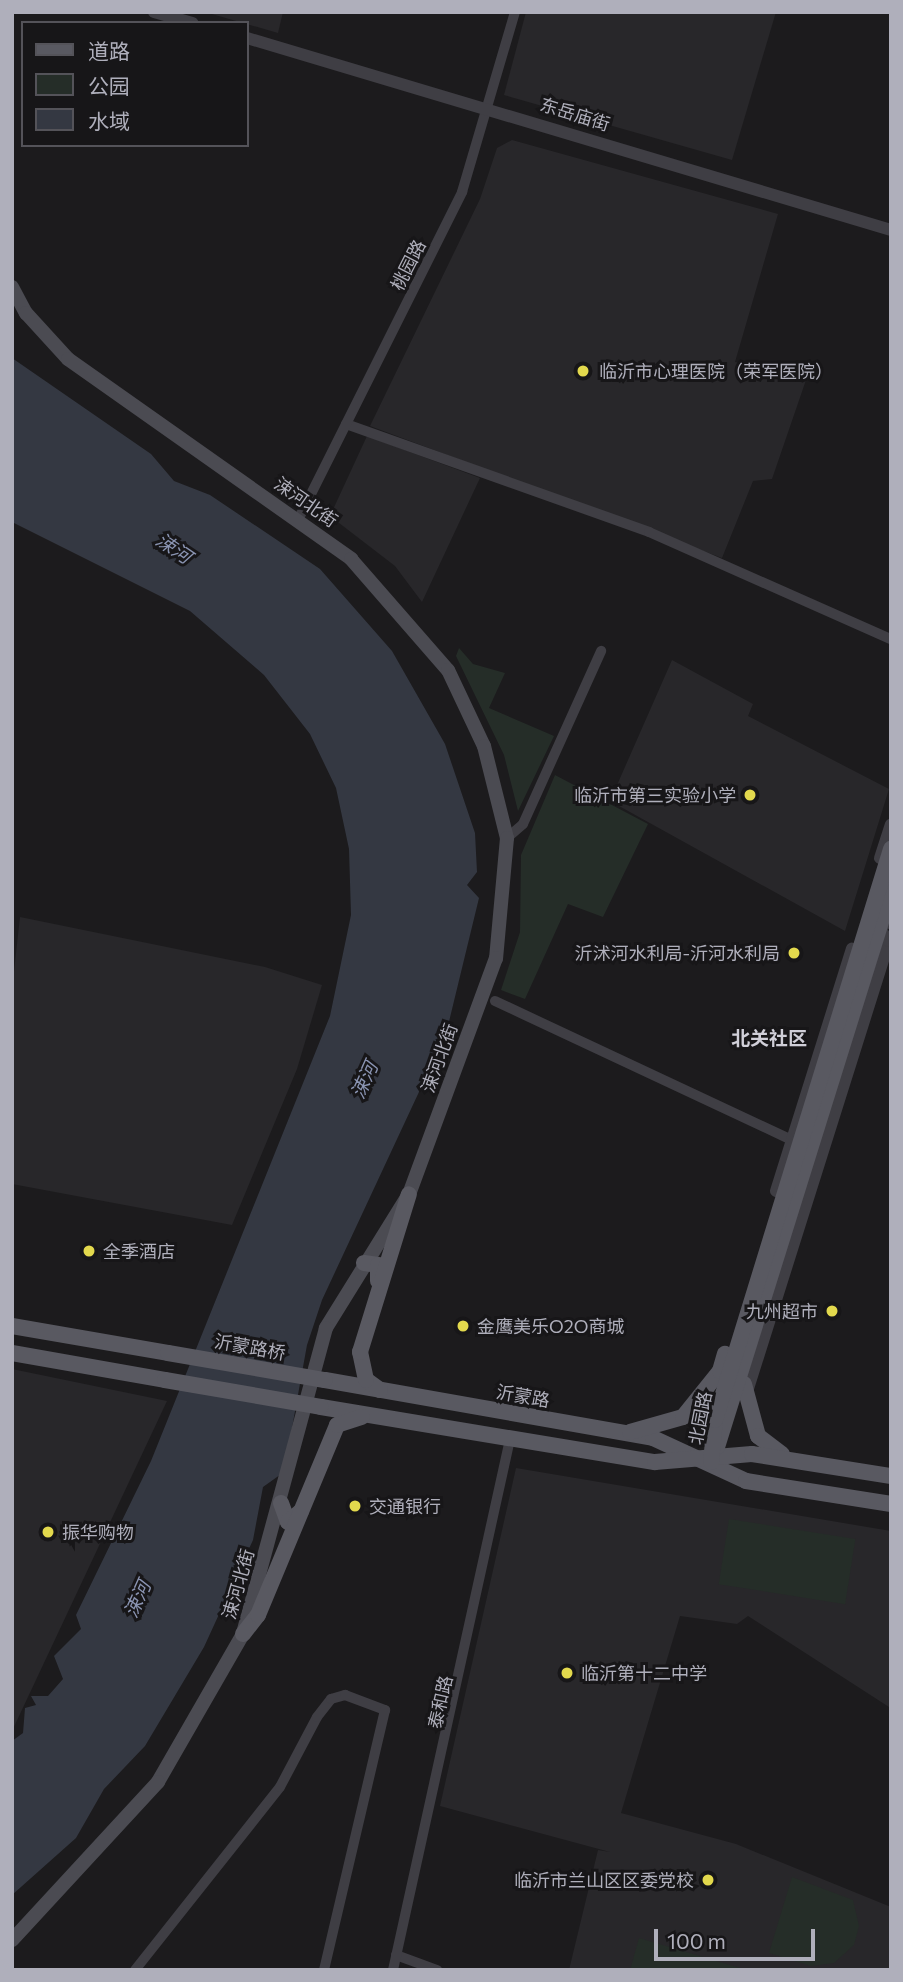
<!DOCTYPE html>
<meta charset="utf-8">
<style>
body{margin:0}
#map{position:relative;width:903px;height:1982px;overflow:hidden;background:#1c1b1d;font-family:Commissioner,"Noto Sans SC",sans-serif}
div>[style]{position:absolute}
.built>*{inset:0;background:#28272a}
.green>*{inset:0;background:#252d28;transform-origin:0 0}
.water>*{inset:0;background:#343842}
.minor>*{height:10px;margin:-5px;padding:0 5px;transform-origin:5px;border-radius:5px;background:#3f3e44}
.tertiary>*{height:12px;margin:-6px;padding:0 6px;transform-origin:6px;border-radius:6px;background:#3f3e44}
.secondary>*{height:14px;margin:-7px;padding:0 7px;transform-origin:7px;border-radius:7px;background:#4b4b52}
.primary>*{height:16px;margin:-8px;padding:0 8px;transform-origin:8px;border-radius:8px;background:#595961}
.primary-bridge>*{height:16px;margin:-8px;padding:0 8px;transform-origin:8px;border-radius:8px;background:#595961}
.dots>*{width:19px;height:19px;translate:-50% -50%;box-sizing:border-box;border:4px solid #171618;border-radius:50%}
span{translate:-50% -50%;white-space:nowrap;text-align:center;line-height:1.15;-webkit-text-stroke:6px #171618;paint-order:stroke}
.street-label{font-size:18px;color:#afafbb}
.poi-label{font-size:18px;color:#afafbb}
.left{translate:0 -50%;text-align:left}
.right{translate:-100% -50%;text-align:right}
.water-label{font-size:19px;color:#8a94b2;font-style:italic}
.neighbourhood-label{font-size:19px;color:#d0cfd8;font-weight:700}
.frame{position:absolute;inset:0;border:14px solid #afafbb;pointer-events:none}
.legend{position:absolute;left:21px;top:21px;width:228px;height:126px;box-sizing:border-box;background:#171618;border:2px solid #545359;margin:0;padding:9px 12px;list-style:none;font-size:21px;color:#afafbb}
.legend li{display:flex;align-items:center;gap:14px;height:35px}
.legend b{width:35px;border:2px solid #545359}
.scale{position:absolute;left:654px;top:1929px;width:161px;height:32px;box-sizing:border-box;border:4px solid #afafbb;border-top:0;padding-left:9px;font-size:21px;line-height:24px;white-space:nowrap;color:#afafbb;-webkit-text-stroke:5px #171618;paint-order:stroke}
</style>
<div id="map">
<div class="built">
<div style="clip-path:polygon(205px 12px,283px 12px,278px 33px)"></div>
<div style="clip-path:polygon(526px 12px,776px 12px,732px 160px,504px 95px)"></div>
<div style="clip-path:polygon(512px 140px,778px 214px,735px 362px,806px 380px,772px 479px,753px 481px,722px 558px,370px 426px,480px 199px,497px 148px)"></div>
<div style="clip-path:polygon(367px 436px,480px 478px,422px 602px,395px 566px,330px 516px)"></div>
<div style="clip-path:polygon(672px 660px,753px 704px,748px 716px,889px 789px,845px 931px,610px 801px)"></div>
<div style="clip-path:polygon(20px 917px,265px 967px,322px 985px,297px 1069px,232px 1225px,12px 1184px,12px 989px)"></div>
<div style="clip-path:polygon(12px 1369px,167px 1401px,12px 1731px)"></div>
<div style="clip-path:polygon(516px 1468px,891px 1531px,889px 1707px,748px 1616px,737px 1624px,680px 1616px,621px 1813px,736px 1844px,891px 1907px,891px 1970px,569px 1970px,598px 1850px,610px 1852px,440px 1806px)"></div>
</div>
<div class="green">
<div style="clip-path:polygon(459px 648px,473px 664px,505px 673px,489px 708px,554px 736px,518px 811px,504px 755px,456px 656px)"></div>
<div style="clip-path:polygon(555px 775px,648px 824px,603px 917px,568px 904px,525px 999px,501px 990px,520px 932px,521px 855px)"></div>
<div style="left:729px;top:1519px;width:128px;height:66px;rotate:9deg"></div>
<div style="clip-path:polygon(792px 1877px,853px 1900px,859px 1926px,854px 1945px,834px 1963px,811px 1966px,769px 1953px)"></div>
<div style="clip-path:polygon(639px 1938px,740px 1968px,739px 1970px,630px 1970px)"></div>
</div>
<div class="water">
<div style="clip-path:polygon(12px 358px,151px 454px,174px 481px,210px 495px,320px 569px,392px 651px,445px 744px,475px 833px,477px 872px,467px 885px,479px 898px,446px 1034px,322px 1300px,307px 1345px,284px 1472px,263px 1487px,253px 1540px,204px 1647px,145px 1746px,104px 1789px,76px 1838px,12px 1895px,12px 1741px,23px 1733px,25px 1708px,36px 1705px,31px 1696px,48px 1696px,63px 1679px,54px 1656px,81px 1629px,76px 1615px,151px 1461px,330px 1016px,351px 915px,349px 849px,336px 788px,310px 734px,264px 675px,190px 611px,12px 522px)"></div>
</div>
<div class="minor">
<div style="left:346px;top:424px;width:322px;rotate:19.6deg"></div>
<div style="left:649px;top:532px;width:265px;rotate:23.9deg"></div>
<div style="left:298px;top:520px;width:367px;rotate:-63.4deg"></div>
<div style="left:462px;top:192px;width:188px;rotate:-73.6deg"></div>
<div style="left:507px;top:838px;width:21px;rotate:-41deg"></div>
<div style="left:523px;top:824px;width:190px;rotate:-65.7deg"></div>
<div style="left:495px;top:1001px;width:328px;rotate:25.1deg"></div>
<div style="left:396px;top:1955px;width:44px;rotate:20.1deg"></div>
<div style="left:135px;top:1970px;width:233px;rotate:-51.6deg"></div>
<div style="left:280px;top:1787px;width:79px;rotate:-62.1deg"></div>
<div style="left:317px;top:1717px;width:23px;rotate:-52deg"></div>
<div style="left:331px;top:1699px;width:15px;rotate:-16deg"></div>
<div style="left:345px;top:1695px;width:43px;rotate:20.6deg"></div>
<div style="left:385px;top:1710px;width:267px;rotate:103.2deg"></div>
<div style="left:393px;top:1970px;width:544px;rotate:-77.57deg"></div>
</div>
<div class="tertiary">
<div style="left:154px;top:12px;width:40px;rotate:16deg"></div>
<div style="left:247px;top:38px;width:672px;rotate:16.6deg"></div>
<div style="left:880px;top:858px;width:35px;rotate:-72deg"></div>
<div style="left:776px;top:1191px;width:254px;rotate:-72.6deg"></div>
<div style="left:746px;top:1395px;width:476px;rotate:-72.5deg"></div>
<div style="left:889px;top:941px;width:16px;rotate:-128deg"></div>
<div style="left:879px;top:928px;width:14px;rotate:-34deg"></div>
</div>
<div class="secondary">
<div style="left:12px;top:287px;width:30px;rotate:62deg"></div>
<div style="left:26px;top:313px;width:62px;rotate:47.6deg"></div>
<div style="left:68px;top:359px;width:347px;rotate:35.2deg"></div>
<div style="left:351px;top:559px;width:147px;rotate:48.9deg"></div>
<div style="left:448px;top:670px;width:84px;rotate:64.7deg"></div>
<div style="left:484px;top:746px;width:95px;rotate:76deg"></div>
<div style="left:507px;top:838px;width:121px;rotate:95.2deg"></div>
<div style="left:496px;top:958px;width:252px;rotate:110.2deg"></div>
<div style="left:409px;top:1194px;width:158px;rotate:121.8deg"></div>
<div style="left:326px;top:1328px;width:317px;rotate:105.2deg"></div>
<div style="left:243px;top:1634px;width:171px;rotate:119.9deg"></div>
<div style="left:158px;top:1782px;width:215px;rotate:132.7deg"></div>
</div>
<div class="primary">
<div style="left:364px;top:1263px;width:14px;rotate:8deg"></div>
<div style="left:378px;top:1265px;width:16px;rotate:90deg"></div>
<div style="left:12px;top:1326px;width:158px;rotate:9.8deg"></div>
<div style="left:12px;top:1353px;width:155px;rotate:10deg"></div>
<div style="left:325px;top:1380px;width:333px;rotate:10deg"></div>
<div style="left:653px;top:1438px;width:102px;rotate:24.8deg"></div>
<div style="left:746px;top:1481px;width:147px;rotate:9deg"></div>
<div style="left:744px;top:1384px;width:54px;rotate:74.9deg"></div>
<div style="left:758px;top:1436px;width:30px;rotate:37deg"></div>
<div style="left:380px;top:1390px;width:17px;rotate:-144deg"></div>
<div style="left:366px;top:1380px;width:29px;rotate:-102deg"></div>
<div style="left:360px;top:1352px;width:165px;rotate:-72.8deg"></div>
<div style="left:321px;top:1407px;width:338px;rotate:9.4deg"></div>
<div style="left:655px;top:1462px;width:97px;rotate:-4.7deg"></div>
<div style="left:752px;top:1454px;width:141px;rotate:9deg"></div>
<div style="left:630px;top:1432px;width:55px;rotate:-15.8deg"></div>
<div style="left:683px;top:1417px;width:59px;rotate:-51.2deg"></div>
<div style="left:720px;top:1371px;width:18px;rotate:-74deg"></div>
<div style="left:717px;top:1447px;width:584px;rotate:-72.65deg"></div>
<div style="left:711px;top:1462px;width:42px;rotate:-84.6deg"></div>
<div style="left:715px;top:1420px;width:598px;rotate:-72.87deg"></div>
<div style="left:281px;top:1503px;width:20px;rotate:70deg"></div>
<div style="left:288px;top:1522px;width:17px;rotate:-40deg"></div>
<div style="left:243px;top:1634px;width:24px;rotate:-52deg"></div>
<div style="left:258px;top:1615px;width:206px;rotate:-67.4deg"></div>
<div style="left:337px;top:1425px;width:26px;rotate:-18deg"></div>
</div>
<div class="primary-bridge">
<div style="left:168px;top:1353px;width:159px;rotate:9.8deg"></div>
<div style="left:165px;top:1380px;width:158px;rotate:9.8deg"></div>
</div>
<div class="dots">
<div style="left:583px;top:371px;background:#e3d94d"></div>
<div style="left:750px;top:795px;background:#e3d94d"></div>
<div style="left:794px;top:953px;background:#e3d94d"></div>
<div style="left:89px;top:1251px;background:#e3d94d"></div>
<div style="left:832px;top:1311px;background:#e3d94d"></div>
<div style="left:463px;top:1326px;background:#e3d94d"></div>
<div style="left:355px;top:1506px;background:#e3d94d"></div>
<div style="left:48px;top:1532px;background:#e3d94d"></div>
<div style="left:567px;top:1673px;background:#e3d94d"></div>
<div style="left:708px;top:1880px;background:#e3d94d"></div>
</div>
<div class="street-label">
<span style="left:575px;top:114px;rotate:17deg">东岳庙街</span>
<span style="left:408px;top:265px;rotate:-63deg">桃园路</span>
<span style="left:306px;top:502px;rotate:35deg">涑河北街</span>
<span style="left:439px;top:1058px;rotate:-70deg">涑河北街</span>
<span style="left:250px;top:1347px;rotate:10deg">沂蒙路桥</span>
<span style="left:523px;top:1396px;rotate:10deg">沂蒙路</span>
<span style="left:700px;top:1418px;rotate:-79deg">北园路</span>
<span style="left:238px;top:1584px;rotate:-74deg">涑河北街</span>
<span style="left:440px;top:1702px;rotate:-77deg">泰和路</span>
</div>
<div class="poi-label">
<span class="left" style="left:599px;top:371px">临沂市心理医院（荣军医院）</span>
<span class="right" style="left:736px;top:795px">临沂市第三实验小学</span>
<span class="right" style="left:780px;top:953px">沂沭河水利局-沂河水利局</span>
<span class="left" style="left:103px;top:1251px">全季酒店</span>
<span class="right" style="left:818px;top:1311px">九州超市</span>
<span class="left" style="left:477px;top:1326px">金鹰美乐O2O商城</span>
<span class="left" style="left:369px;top:1506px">交通银行</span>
<span class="left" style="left:62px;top:1532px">振华购物</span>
<span class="left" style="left:581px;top:1673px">临沂第十二中学</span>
<span class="right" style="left:694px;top:1880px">临沂市兰山区区委党校</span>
</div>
<div class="water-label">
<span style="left:174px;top:548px;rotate:34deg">涑河</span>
<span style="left:364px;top:1080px;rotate:-66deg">涑河</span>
<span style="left:137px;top:1599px;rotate:-66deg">涑河</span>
</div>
<div class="neighbourhood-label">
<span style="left:769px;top:1038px">北关社区</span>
</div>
<div class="frame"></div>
<ul class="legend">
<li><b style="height:9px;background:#595961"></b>道路</li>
<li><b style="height:19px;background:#252d28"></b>公园</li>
<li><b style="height:19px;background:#343842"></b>水域</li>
</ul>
<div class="scale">100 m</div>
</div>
